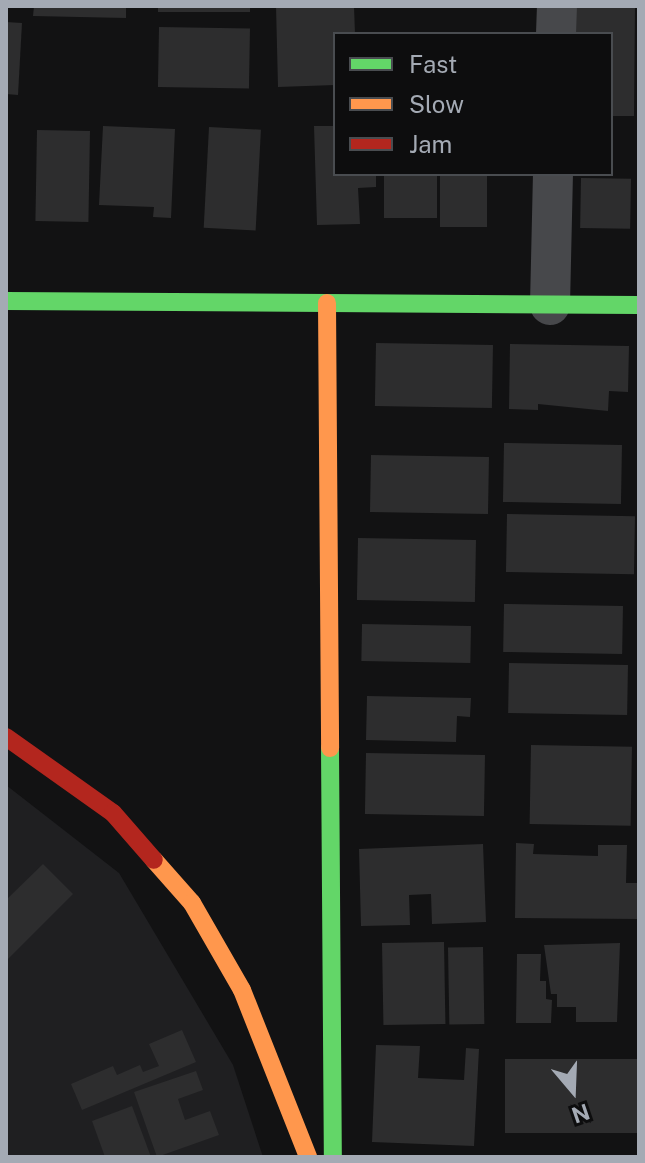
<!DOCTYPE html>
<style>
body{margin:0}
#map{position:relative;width:645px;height:1163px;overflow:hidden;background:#121213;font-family:"Public Sans",sans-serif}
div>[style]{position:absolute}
.built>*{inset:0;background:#1f1f21}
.building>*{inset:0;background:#2d2d2e;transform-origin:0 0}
.street>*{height:40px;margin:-20px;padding:0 20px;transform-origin:20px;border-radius:20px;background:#47484b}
.fast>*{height:18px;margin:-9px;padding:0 9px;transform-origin:9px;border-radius:9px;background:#63d668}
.slow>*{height:18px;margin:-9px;padding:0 9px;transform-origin:9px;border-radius:9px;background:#ff974d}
.jam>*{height:18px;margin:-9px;padding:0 9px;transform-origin:9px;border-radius:9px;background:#b3261e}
span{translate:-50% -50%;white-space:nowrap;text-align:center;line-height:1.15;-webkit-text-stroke:7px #0d0d0e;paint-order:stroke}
.frame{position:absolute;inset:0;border:8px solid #a4aab4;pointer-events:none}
.legend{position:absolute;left:333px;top:32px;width:280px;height:144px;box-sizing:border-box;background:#0d0d0e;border:2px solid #494c50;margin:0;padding:10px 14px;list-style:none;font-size:24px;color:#a4aab4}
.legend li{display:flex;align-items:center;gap:16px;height:40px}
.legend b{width:40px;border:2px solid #494c50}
.north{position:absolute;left:533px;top:1051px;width:80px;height:80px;-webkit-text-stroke:6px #0d0d0e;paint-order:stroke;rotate:161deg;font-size:22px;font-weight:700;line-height:32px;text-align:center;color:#a4aab4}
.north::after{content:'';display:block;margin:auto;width:28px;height:36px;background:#a4aab4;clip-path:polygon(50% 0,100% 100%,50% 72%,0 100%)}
</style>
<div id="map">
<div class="built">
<div style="clip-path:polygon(6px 785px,119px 873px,233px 1065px,263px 1157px,6px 1157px)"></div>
</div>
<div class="building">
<div style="clip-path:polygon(34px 6px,126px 6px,126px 18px,33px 16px)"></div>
<div style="left:158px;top:6px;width:92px;height:6px"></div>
<div style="clip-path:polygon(276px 6px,354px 6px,355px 34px,335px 34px,335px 85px,278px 87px)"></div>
<div style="clip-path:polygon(567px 6px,635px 6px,634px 116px,611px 116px,611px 34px,567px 34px)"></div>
<div style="clip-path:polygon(6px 22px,22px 23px,18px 95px,6px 94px)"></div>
<div style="left:159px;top:27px;width:91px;height:60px;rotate:1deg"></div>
<div style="clip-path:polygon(103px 126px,175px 129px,171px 218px,153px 217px,154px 207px,99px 205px)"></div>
<div style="clip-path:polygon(314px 126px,335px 126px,335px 174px,376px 174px,376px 187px,358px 188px,360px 224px,317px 225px)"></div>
<div style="left:209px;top:127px;width:52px;height:101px;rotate:3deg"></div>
<div style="left:37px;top:130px;width:53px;height:91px;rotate:1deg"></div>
<div style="left:384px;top:174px;width:53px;height:44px"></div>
<div style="left:440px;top:174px;width:47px;height:53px"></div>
<div style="left:581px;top:178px;width:50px;height:50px;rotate:1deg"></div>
<div style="left:376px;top:343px;width:117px;height:63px;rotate:1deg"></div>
<div style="clip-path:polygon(510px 344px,629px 346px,628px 392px,609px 391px,608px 411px,538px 404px,538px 410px,509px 409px)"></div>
<div style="left:504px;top:443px;width:118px;height:59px;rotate:1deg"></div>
<div style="left:371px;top:455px;width:118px;height:57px;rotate:1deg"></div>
<div style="left:507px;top:514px;width:128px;height:58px;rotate:1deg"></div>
<div style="left:358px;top:538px;width:118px;height:62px;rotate:1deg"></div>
<div style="left:504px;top:604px;width:119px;height:48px;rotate:1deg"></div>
<div style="left:362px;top:624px;width:109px;height:37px;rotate:1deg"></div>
<div style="left:509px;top:663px;width:119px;height:50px;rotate:1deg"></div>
<div style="clip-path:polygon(367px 696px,471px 698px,470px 717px,457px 716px,456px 742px,366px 740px)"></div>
<div style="left:531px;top:745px;width:101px;height:79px;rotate:1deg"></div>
<div style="left:366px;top:753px;width:119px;height:61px;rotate:1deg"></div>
<div style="clip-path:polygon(516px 843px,534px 844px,533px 854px,598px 856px,598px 845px,627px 845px,626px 883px,639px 883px,639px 919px,515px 918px)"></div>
<div style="clip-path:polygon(483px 844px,486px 922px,432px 924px,431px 894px,409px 895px,410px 925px,361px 926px,359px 849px)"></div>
<div style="clip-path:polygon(43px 864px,73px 894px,6px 961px,6px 900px)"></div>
<div style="left:444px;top:942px;width:82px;height:62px;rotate:89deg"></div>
<div style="clip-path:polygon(620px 943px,617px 1022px,576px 1022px,576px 1007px,557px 1007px,557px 994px,551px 994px,544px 945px)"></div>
<div style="left:483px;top:947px;width:77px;height:35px;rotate:89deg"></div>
<div style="clip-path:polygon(517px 954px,541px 954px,540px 981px,546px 981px,546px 999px,552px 1000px,551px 1023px,516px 1023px)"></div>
<div style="clip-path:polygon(182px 1030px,196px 1062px,82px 1110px,71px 1084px,113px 1066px,117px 1075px,140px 1065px,143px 1072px,159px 1066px,149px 1044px)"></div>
<div style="clip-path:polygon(376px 1045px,420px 1046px,418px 1078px,464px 1080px,466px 1048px,479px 1049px,474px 1146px,372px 1142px)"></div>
<div style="left:505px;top:1059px;width:134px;height:74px"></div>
<div style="clip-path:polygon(196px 1071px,203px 1090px,178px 1099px,185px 1120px,210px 1111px,219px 1135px,157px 1157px,134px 1092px)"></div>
<div style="clip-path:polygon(132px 1106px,151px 1157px,105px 1157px,92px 1121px)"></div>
</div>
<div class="street">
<div style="left:556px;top:34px;width:28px;rotate:-88deg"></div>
<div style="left:550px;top:305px;width:131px;rotate:-88.7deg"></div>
</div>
<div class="fast">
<div style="left:6px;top:301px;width:633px;rotate:0.36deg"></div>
<div style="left:330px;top:748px;width:409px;rotate:89.6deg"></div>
</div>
<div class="slow">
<div style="left:327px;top:303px;width:445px;rotate:89.6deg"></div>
<div style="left:154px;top:860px;width:57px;rotate:48.5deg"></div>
<div style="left:192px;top:903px;width:100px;rotate:60.1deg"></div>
<div style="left:242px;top:990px;width:180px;rotate:68.4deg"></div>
</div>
<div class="jam">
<div style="left:6px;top:737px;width:131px;rotate:35.4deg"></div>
<div style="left:113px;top:813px;width:62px;rotate:48.9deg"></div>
</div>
<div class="frame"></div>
<ul class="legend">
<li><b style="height:10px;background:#63d668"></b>Fast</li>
<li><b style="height:10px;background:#ff974d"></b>Slow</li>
<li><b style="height:10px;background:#b3261e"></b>Jam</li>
</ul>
<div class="north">N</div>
</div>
